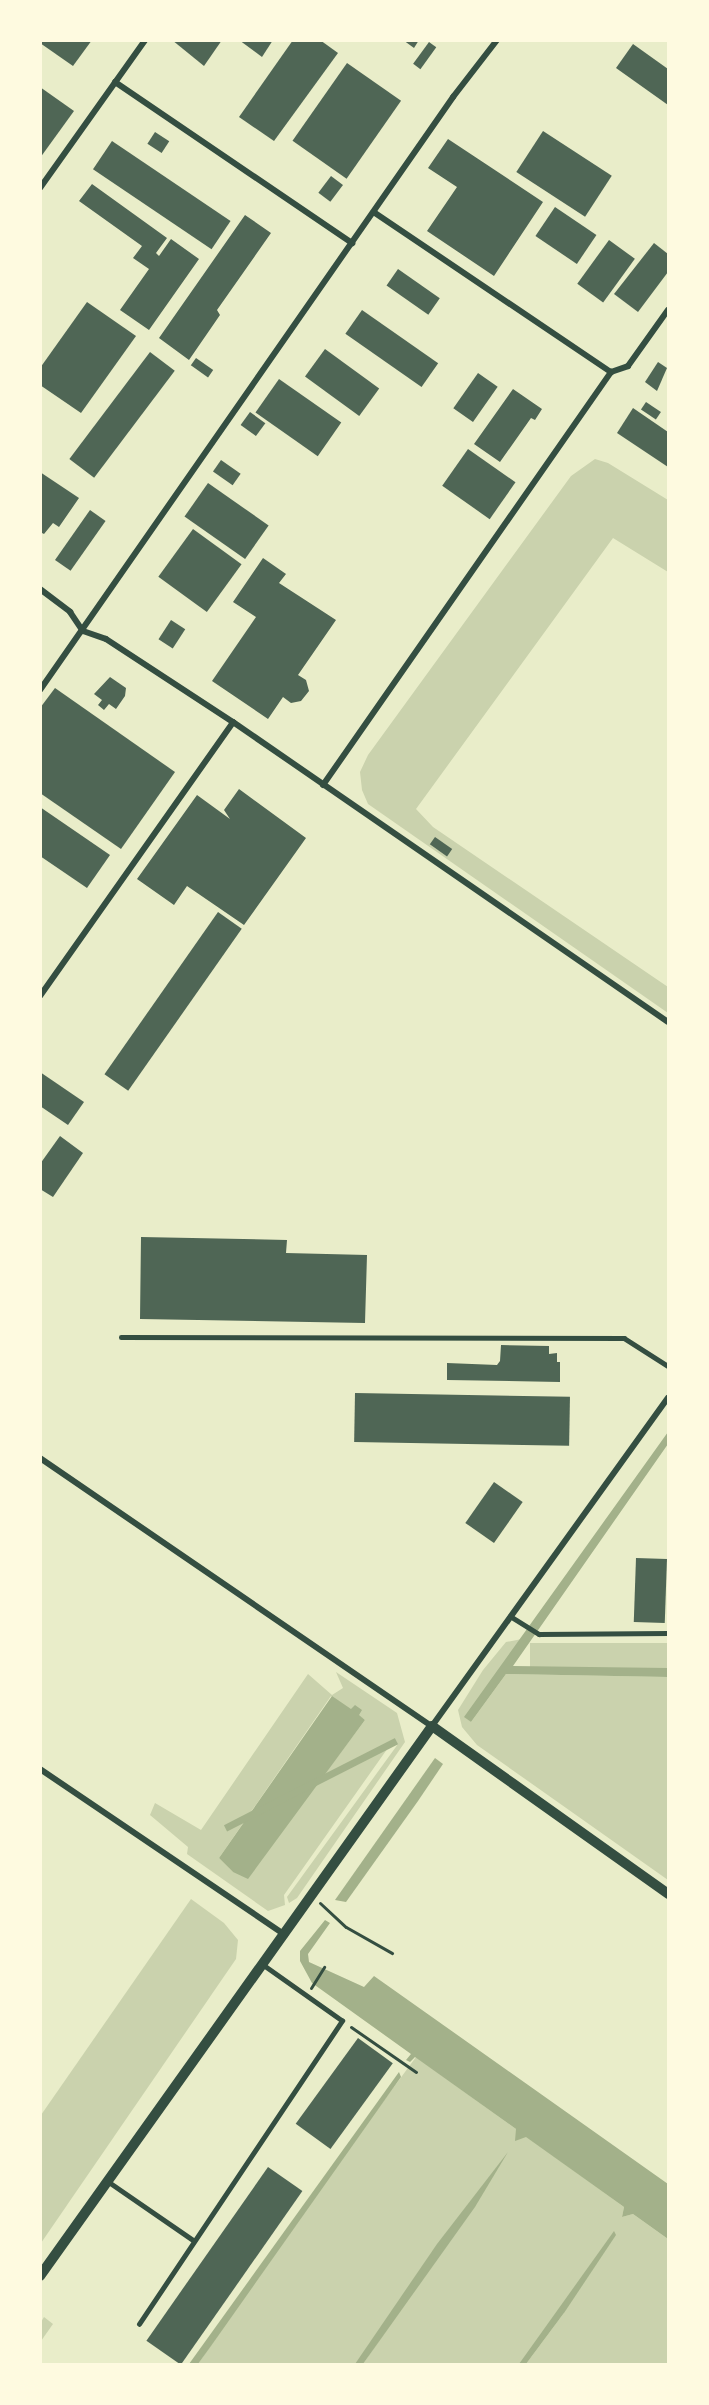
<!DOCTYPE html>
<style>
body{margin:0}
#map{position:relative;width:709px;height:2405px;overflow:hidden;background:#e9edc9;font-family:Barlow,sans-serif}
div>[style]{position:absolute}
.green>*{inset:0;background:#cad2ad;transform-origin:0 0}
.water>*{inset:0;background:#a3b18a;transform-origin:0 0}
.building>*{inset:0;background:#4f6655;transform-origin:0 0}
.path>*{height:3px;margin:-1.5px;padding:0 1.5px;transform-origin:1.5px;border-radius:1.5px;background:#344e41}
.service>*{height:4.5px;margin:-2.25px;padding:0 2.25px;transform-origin:2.25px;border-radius:2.25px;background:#344e41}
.minor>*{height:6px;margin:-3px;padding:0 3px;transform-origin:3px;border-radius:3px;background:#344e41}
.tertiary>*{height:10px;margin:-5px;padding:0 5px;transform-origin:5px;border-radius:5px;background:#344e41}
span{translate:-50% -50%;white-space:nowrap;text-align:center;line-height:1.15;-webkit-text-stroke:4.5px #fefae0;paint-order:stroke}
.frame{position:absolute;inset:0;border:42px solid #fefae0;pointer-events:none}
</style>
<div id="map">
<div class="green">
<div style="clip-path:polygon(595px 459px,608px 463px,668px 500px,668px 572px,613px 538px,416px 809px,433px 827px,668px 987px,668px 1013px,368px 804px,362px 790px,360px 772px,368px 755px,571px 476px)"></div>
<div style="clip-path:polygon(522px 1639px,465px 1717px,471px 1722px,506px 1674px,668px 1677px,668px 1880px,477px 1745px,462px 1727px,458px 1710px,483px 1670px,506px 1642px)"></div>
<div style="left:530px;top:1643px;width:138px;height:27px"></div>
<div style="clip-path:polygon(evenodd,336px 1672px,397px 1713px,405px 1742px,297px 1898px,289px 1903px,287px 1897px,398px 1744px,395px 1738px,284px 1895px,285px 1905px,268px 1911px,187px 1854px,188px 1847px,150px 1815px,155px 1803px,201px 1830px,308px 1674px,332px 1695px,343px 1688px,336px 1672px,331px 1696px,351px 1710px,361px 1710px,358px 1715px,365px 1720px,309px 1795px,233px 1872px,219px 1858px,331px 1696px)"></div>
<div style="clip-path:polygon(191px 1899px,224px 1923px,238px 1940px,236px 1959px,41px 2243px,41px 2115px)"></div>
<div style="clip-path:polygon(416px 2057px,624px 2207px,622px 2217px,633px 2214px,668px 2239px,668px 2364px,526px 2364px,564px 2313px,565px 2304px,520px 2364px,363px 2364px,411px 2294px,409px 2290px,356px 2364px,198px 2364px,305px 2208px)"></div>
<div style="clip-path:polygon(44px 2317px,53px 2324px,41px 2341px,41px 2322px)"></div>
</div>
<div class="water">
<div style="clip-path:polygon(668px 1432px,668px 1444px,513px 1666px,668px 1668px,668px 1677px,506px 1674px,471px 1722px,464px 1717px)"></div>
<div style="clip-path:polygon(332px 1696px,351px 1709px,355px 1705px,362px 1710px,359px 1715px,365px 1720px,248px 1879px,233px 1872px,219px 1858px)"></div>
<div style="left:395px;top:1738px;width:7px;height:192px;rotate:63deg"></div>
<div style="clip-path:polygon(435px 1758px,443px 1764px,418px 1801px,346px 1902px,335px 1900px)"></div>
<div style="clip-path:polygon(325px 1920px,330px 1923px,308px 1954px,309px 1962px,364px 1987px,374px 1976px,668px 2184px,668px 2239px,633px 2214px,622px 2217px,624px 2207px,526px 2137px,515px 2141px,516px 2129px,415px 2057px,410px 2062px,406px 2060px,411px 2054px,312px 1983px,300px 1961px,300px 1951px)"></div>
<div style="clip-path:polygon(399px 2072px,401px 2077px,211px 2346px,198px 2364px,189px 2364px)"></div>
<div style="clip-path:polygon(508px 2152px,475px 2207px,363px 2364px,355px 2364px,437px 2244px)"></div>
<div style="clip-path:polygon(614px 2231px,616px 2235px,564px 2313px,526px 2364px,519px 2364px)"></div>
</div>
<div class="building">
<div style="clip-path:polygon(42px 40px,92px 40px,73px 66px,40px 43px)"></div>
<div style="clip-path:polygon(172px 40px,222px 40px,204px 66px)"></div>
<div style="clip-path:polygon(239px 40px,273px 40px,262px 57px)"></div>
<div style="clip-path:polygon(293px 40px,320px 40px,338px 53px,274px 141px,239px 117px)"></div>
<div style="clip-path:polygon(403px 40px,419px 40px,414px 48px)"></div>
<div style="left:429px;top:42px;width:9px;height:27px;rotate:36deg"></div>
<div style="clip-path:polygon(633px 44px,668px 69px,668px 105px,616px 68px)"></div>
<div style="left:347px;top:63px;width:66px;height:95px;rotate:35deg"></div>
<div style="clip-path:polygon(40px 87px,74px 111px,40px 158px)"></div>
<div style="left:543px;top:131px;width:82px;height:49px;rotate:33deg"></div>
<div style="left:155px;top:132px;width:17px;height:14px;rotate:33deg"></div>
<div style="clip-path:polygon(448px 139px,543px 202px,494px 276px,427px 231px,457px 187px,428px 168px)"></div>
<div style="left:112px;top:141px;width:143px;height:34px;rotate:34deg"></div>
<div style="left:331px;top:176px;width:15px;height:21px;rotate:37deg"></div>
<div style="clip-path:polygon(92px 184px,167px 238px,156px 253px,159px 256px,171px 239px,199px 259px,149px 330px,120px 310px,149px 269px,133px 258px,142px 246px,79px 201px)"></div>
<div style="left:555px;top:207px;width:50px;height:35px;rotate:34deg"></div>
<div style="clip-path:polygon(245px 215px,271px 233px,217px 310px,220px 315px,189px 360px,159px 338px)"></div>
<div style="left:609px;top:240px;width:32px;height:54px;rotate:36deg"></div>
<div style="clip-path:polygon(654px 243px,668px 254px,668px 272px,638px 312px,614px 294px)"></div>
<div style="left:398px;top:269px;width:51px;height:20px;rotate:35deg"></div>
<div style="clip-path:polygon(87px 302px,136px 336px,81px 413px,40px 385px,40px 368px)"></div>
<div style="left:362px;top:310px;width:93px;height:29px;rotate:35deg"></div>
<div style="left:325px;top:349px;width:67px;height:34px;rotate:36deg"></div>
<div style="left:150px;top:352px;width:31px;height:134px;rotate:37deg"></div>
<div style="left:196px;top:358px;width:21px;height:9px;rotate:35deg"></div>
<div style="clip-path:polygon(658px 362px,667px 368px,657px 391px,645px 382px)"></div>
<div style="left:478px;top:373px;width:24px;height:43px;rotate:35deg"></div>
<div style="left:279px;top:379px;width:76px;height:41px;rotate:35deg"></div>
<div style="clip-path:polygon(513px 389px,542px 409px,535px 420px,531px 418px,500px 462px,474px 444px)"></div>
<div style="left:646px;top:402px;width:18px;height:9px;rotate:34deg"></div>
<div style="clip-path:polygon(633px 408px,668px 432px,668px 467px,617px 433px)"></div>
<div style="left:250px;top:412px;width:19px;height:16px;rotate:36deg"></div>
<div style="left:468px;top:449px;width:58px;height:45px;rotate:35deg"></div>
<div style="left:221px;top:460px;width:24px;height:14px;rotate:35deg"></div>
<div style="clip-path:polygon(40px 472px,79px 498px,59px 527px,53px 523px,44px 534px,40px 532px)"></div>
<div style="left:208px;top:483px;width:74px;height:41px;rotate:35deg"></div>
<div style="left:90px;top:510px;width:19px;height:61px;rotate:35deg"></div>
<div style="left:193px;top:529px;width:60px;height:59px;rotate:36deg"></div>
<div style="clip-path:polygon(263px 558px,286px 574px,279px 583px,336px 620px,298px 675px,306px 680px,309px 691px,301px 701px,291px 703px,283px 697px,268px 719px,212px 681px,256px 617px,233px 602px)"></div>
<div style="left:171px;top:620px;width:17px;height:23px;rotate:33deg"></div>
<div style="clip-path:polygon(110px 677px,126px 688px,125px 696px,116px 709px,109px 704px,104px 710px,98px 705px,102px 700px,94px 694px)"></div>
<div style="clip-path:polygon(55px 688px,175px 772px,121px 849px,40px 793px,40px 708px)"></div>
<div style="clip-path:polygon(239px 789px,306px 838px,244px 925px,187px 886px,174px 905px,137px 879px,197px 795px,230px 819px,224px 810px)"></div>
<div style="clip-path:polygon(40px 807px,110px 855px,87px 888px,40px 856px)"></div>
<div style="left:435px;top:837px;width:21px;height:9px;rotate:35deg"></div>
<div style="left:218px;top:912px;width:29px;height:198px;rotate:35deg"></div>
<div style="clip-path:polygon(40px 1072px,84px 1102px,68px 1125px,40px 1106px)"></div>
<div style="clip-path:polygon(60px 1136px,83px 1153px,53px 1197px,40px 1189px,40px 1164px)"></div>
<div style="clip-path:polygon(141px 1237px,287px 1240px,286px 1253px,367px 1255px,365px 1323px,140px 1319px)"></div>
<div style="clip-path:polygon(501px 1345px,549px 1346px,549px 1354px,557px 1353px,557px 1362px,560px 1362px,560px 1382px,447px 1380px,447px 1363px,497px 1365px,500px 1361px)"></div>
<div style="left:355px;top:1393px;width:215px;height:49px;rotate:1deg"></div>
<div style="left:494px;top:1482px;width:35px;height:50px;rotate:35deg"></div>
<div style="left:636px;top:1558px;width:31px;height:64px;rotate:2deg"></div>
<div style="left:358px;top:2038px;width:43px;height:106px;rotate:36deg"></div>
<div style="left:268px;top:2167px;width:42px;height:212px;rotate:35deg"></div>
</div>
<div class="path">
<div style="left:320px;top:1903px;width:35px;rotate:43deg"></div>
<div style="left:346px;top:1927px;width:53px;rotate:29.5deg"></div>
<div style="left:311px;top:1988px;width:25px;rotate:-58deg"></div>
<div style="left:351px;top:2027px;width:79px;rotate:34.7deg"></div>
</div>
<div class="service">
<div style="left:121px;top:1337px;width:503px;rotate:0.11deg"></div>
<div style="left:624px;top:1338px;width:52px;rotate:32.5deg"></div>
<div style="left:510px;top:1616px;width:34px;rotate:32deg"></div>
<div style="left:539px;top:1634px;width:129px;rotate:-0.4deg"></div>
<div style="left:109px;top:2182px;width:102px;rotate:34.6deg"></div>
<div style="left:139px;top:2324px;width:365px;rotate:-56.2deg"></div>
<div style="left:342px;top:2021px;width:97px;rotate:-144.7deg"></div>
</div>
<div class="minor">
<div style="left:115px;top:82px;width:287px;rotate:34.2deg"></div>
<div style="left:40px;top:188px;width:181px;rotate:-54.6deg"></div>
<div style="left:375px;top:213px;width:285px;rotate:34deg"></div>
<div style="left:40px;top:589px;width:38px;rotate:37deg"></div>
<div style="left:70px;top:612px;width:23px;rotate:56deg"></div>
<div style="left:83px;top:631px;width:24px;rotate:19deg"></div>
<div style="left:106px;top:639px;width:152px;rotate:33.2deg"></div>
<div style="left:233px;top:722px;width:528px;rotate:34.59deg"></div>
<div style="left:40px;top:690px;width:723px;rotate:-55.14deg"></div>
<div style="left:453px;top:97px;width:72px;rotate:-52.3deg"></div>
<div style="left:323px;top:785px;width:504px;rotate:-55.11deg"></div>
<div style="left:611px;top:372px;width:18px;rotate:-19deg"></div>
<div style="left:628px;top:366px;width:69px;rotate:-54.5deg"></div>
<div style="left:40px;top:996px;width:335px;rotate:-54.8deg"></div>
<div style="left:40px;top:1458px;width:475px;rotate:34.4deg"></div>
<div style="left:432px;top:1726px;width:404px;rotate:-54.3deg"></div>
<div style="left:40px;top:1769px;width:296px;rotate:34.1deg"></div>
</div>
<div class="tertiary">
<div style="left:40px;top:2276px;width:675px;rotate:-54.52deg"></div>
<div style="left:432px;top:1726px;width:290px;rotate:35.4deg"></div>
</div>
<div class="frame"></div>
</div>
